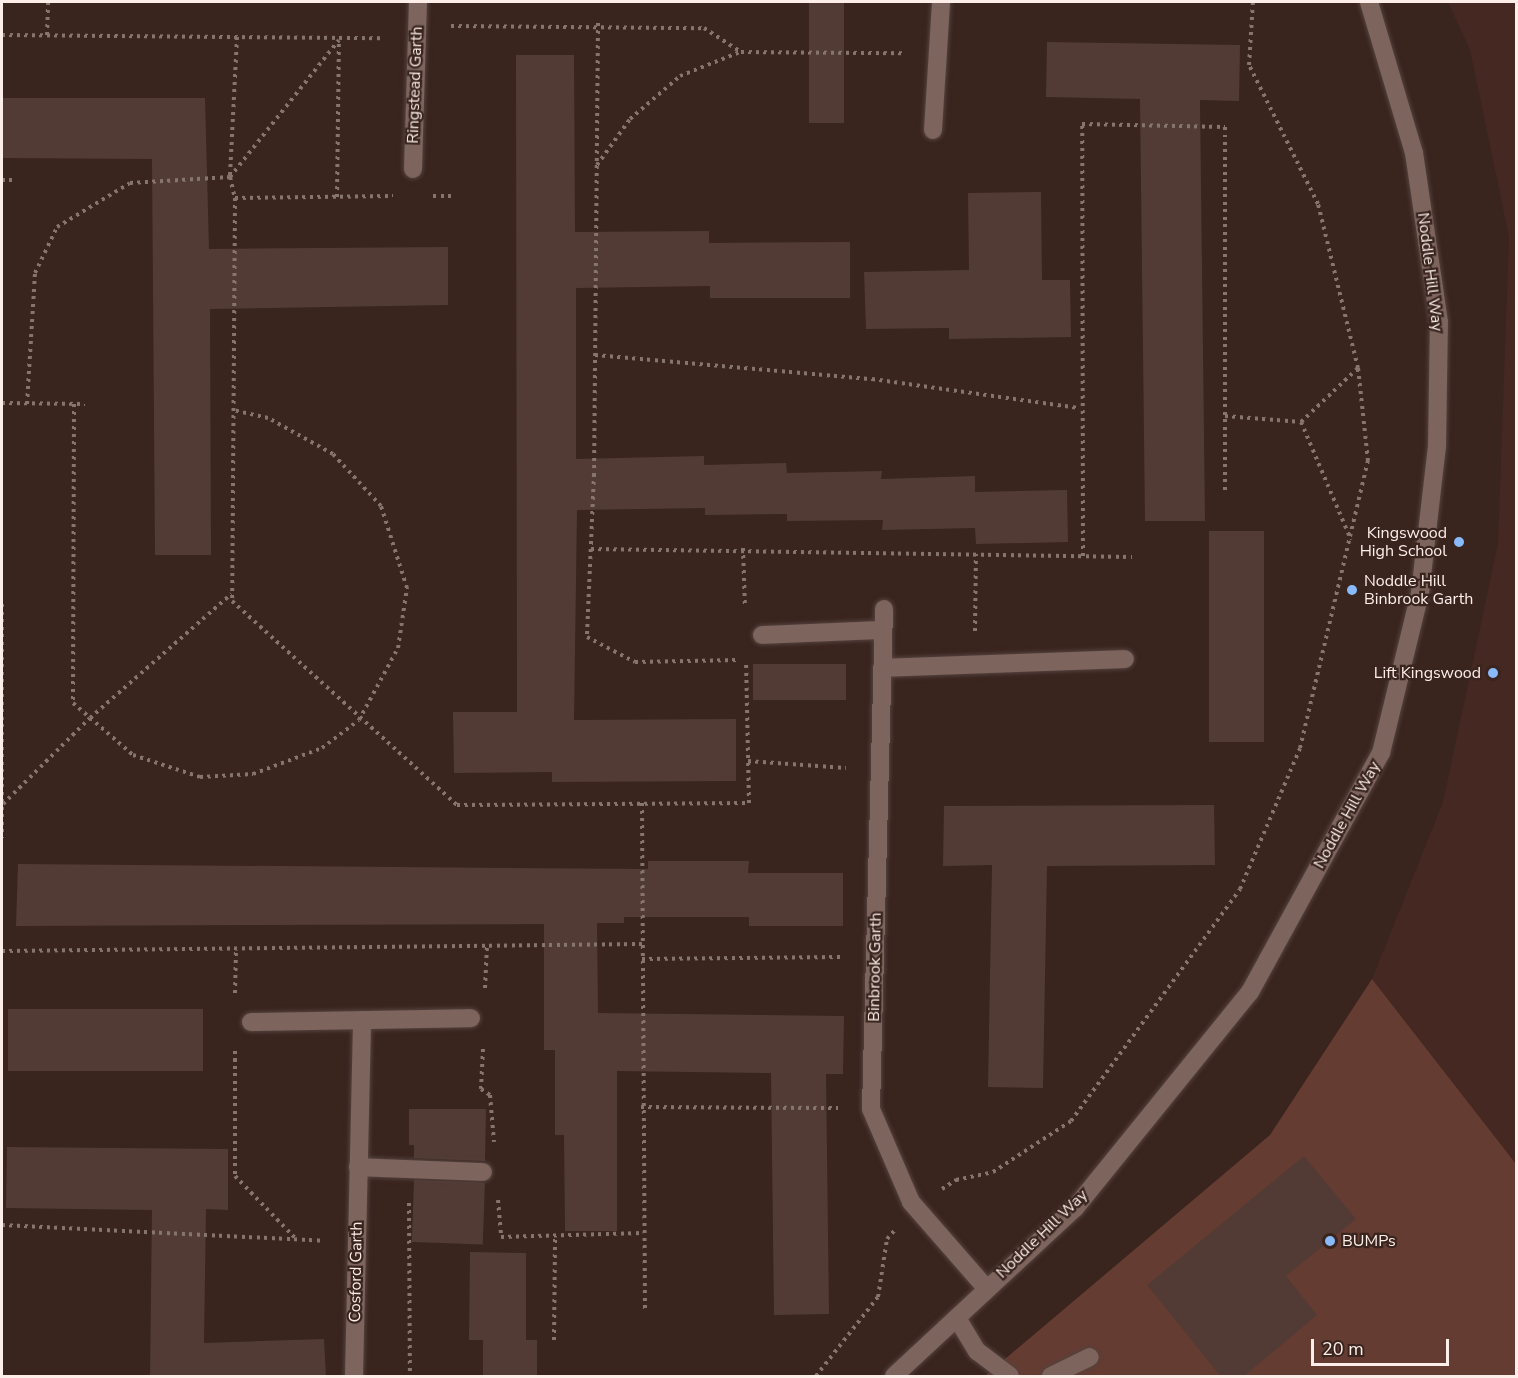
<!DOCTYPE html>
<style>
body{margin:0}
#map{position:relative;width:1518px;height:1378px;overflow:hidden;background:#39241e;font-family:"Nunito Sans",sans-serif}
div>[style]{position:absolute}
.built>*{inset:0;background:#452821}
.green>*{inset:0;background:#653c32}
.building>*{inset:0;background:#523b35;transform-origin:0 0}
.path>*{height:4px;margin-top:-2px;transform-origin:0;background:repeating-linear-gradient(90deg,#86746f 0 3px,transparent 0 7.5px)}
.roads{filter:drop-shadow(0 0 2px #55423e) drop-shadow(0 0 2px #55423e)}
.service>*{height:18px;margin:-9px;padding:0 9px;transform-origin:9px;border-radius:9px;background:#7d645d}
.minor>*{height:18px;margin:-9px;padding:0 9px;transform-origin:9px;border-radius:9px;background:#7d645d}
.dots>*{width:16px;height:16px;translate:-50% -50%;box-sizing:border-box;border:3px solid #39241e;border-radius:50%}
span{translate:-50% -50%;white-space:nowrap;text-align:center;line-height:1.15;-webkit-text-stroke:4.5px #39241e;paint-order:stroke}
.street-label{font-size:16px;color:#fdeeea}
.poi-label{font-size:16px;color:#fdeeea}
.right{translate:-100% -50%;text-align:right}
.left{translate:0 -50%;text-align:left}
.frame{position:absolute;inset:0;border:3px solid #fdeeea;pointer-events:none}
.scale{position:absolute;left:1311px;top:1339px;width:138px;height:27px;box-sizing:border-box;border:3px solid #fdeeea;border-top:0;padding-left:8px;font-size:18px;line-height:21px;white-space:nowrap;color:#fdeeea;-webkit-text-stroke:4px #39241e;paint-order:stroke}
</style>
<div id="map">
<div class="built">
<div style="clip-path:polygon(1448px 2px,1516px 2px,1516px 1164px,1372px 979px,1443px 802px,1498px 543px,1509px 237px,1470px 50px)"></div>
</div>
<div class="green">
<div style="clip-path:polygon(1372px 979px,1516px 1164px,1516px 1376px,985px 1376px,1270px 1135px)"></div>
</div>
<div class="building">
<div style="left:809px;top:2px;width:35px;height:121px"></div>
<div style="clip-path:polygon(1047px 42px,1240px 45px,1239px 101px,1200px 100px,1205px 521px,1145px 521px,1140px 99px,1046px 97px)"></div>
<div style="clip-path:polygon(516px 55px,574px 55px,575px 232px,709px 231px,709px 243px,850px 242px,850px 298px,710px 298px,710px 286px,576px 288px,576px 459px,704px 456px,704px 465px,786px 463px,787px 473px,882px 471px,881px 479px,975px 476px,975px 492px,1067px 490px,1068px 542px,976px 544px,975px 528px,882px 530px,883px 520px,787px 521px,787px 514px,705px 515px,705px 508px,577px 510px,574px 720px,736px 719px,736px 781px,552px 782px,552px 772px,454px 773px,453px 712px,517px 712px)"></div>
<div style="clip-path:polygon(2px 98px,205px 98px,209px 249px,448px 247px,448px 305px,210px 309px,211px 555px,155px 555px,152px 159px,2px 158px)"></div>
<div style="clip-path:polygon(1041px 192px,1042px 280px,1070px 280px,1071px 337px,949px 339px,949px 328px,866px 329px,864px 272px,969px 270px,968px 193px)"></div>
<div style="left:1264px;top:531px;width:211px;height:55px;rotate:90deg"></div>
<div style="left:753px;top:664px;width:93px;height:36px"></div>
<div style="clip-path:polygon(1214px 805px,1215px 865px,1047px 866px,1043px 1088px,988px 1087px,992px 865px,943px 866px,944px 806px)"></div>
<div style="clip-path:polygon(648px 861px,749px 861px,748px 873px,843px 873px,843px 926px,749px 926px,749px 917px,624px 917px,624px 923px,597px 923px,598px 1013px,844px 1016px,843px 1074px,826px 1074px,829px 1314px,774px 1315px,771px 1073px,617px 1071px,617px 1231px,565px 1231px,564px 1135px,555px 1135px,555px 1050px,544px 1050px,544px 924px,16px 926px,18px 864px,648px 869px)"></div>
<div style="left:8px;top:1009px;width:195px;height:62px"></div>
<div style="clip-path:polygon(409px 1109px,486px 1109px,485px 1161px,414px 1158px,414px 1145px,409px 1145px)"></div>
<div style="clip-path:polygon(7px 1147px,228px 1149px,228px 1210px,206px 1209px,204px 1343px,324px 1339px,326px 1377px,150px 1377px,152px 1210px,6px 1208px)"></div>
<div style="clip-path:polygon(1304px 1156px,1356px 1219px,1286px 1276px,1317px 1315px,1243px 1377px,1221px 1377px,1147px 1285px)"></div>
<div style="left:414px;top:1180px;width:71px;height:62px;rotate:2deg"></div>
<div style="clip-path:polygon(470px 1252px,526px 1253px,526px 1340px,537px 1340px,537px 1377px,483px 1377px,483px 1340px,469px 1340px)"></div>
</div>
<div class="path">
<div style="left:598px;top:23px;width:451px;rotate:90.5deg"></div>
<div style="left:594px;top:474px;width:163px;rotate:92.5deg"></div>
<div style="left:587px;top:637px;width:54px;rotate:27.5deg"></div>
<div style="left:635px;top:662px;width:104px;rotate:-1.1deg"></div>
<div style="left:451px;top:26px;width:253px;rotate:0.5deg"></div>
<div style="left:704px;top:28px;width:44px;rotate:33deg"></div>
<div style="left:741px;top:52px;width:163px;rotate:0.4deg"></div>
<div style="left:2px;top:35px;width:381px;rotate:0.5deg"></div>
<div style="left:47px;top:35px;width:33px;rotate:-88deg"></div>
<div style="left:237px;top:37px;width:140px;rotate:92.9deg"></div>
<div style="left:230px;top:177px;width:22px;rotate:77deg"></div>
<div style="left:235px;top:198px;width:403px;rotate:90.4deg"></div>
<div style="left:232px;top:601px;width:304px;rotate:42.2deg"></div>
<div style="left:457px;top:805px;width:292px;rotate:-0.4deg"></div>
<div style="left:749px;top:803px;width:141px;rotate:-91.2deg"></div>
<div style="left:597px;top:165px;width:57px;rotate:-54.3deg"></div>
<div style="left:630px;top:119px;width:66px;rotate:-40.7deg"></div>
<div style="left:680px;top:76px;width:65px;rotate:-21.8deg"></div>
<div style="left:2px;top:180px;width:15px"></div>
<div style="left:433px;top:196px;width:20px"></div>
<div style="left:337px;top:197px;width:156px;rotate:-89.3deg"></div>
<div style="left:235px;top:198px;width:158px;rotate:-0.7deg"></div>
<div style="left:595px;top:355px;width:278px;rotate:5deg"></div>
<div style="left:872px;top:379px;width:209px;rotate:8deg"></div>
<div style="left:2px;top:403px;width:83px;rotate:0.7deg"></div>
<div style="left:27px;top:404px;width:131px;rotate:-86.5deg"></div>
<div style="left:35px;top:273px;width:51px;rotate:-64.4deg"></div>
<div style="left:57px;top:227px;width:85px;rotate:-31.1deg"></div>
<div style="left:130px;top:183px;width:100px;rotate:-3.4deg"></div>
<div style="left:230px;top:177px;width:175px;rotate:-51.5deg"></div>
<div style="left:74px;top:404px;width:299px;rotate:90.2deg"></div>
<div style="left:73px;top:703px;width:79px;rotate:40.9deg"></div>
<div style="left:133px;top:755px;width:71px;rotate:18.2deg"></div>
<div style="left:200px;top:777px;width:53px;rotate:-3.2deg"></div>
<div style="left:253px;top:774px;width:74px;rotate:-20.6deg"></div>
<div style="left:322px;top:748px;width:46px;rotate:-37.1deg"></div>
<div style="left:359px;top:720px;width:82px;rotate:-61.6deg"></div>
<div style="left:398px;top:648px;width:61px;rotate:-81.5deg"></div>
<div style="left:407px;top:588px;width:86px;rotate:-107.6deg"></div>
<div style="left:381px;top:506px;width:71px;rotate:-132.7deg"></div>
<div style="left:333px;top:454px;width:74px;rotate:-151deg"></div>
<div style="left:268px;top:418px;width:37px;rotate:-167deg"></div>
<div style="left:1225px;top:416px;width:76px;rotate:4.5deg"></div>
<div style="left:1301px;top:422px;width:79px;rotate:-43.5deg"></div>
<div style="left:1301px;top:422px;width:128px;rotate:67deg"></div>
<div style="left:743px;top:548px;width:59px;rotate:88.1deg"></div>
<div style="left:591px;top:549px;width:541px;rotate:0.85deg"></div>
<div style="left:1083px;top:556px;width:432px;rotate:-90.1deg"></div>
<div style="left:1082px;top:124px;width:143px;rotate:1.2deg"></div>
<div style="left:1225px;top:127px;width:366px;rotate:90deg"></div>
<div style="left:2px;top:604px;width:234px;rotate:90deg"></div>
<div style="left:975px;top:631px;width:77px;rotate:-89.3deg"></div>
<div style="left:748px;top:761px;width:98px;rotate:4.1deg"></div>
<div style="left:642px;top:803px;width:506px;rotate:89.66deg"></div>
<div style="left:3px;top:804px;width:122px;rotate:-44.7deg"></div>
<div style="left:90px;top:718px;width:188px;rotate:-41.3deg"></div>
<div style="left:2px;top:951px;width:640px;rotate:-0.63deg"></div>
<div style="left:642px;top:959px;width:199px;rotate:-0.6deg"></div>
<div style="left:485px;top:988px;width:42px;rotate:-87.3deg"></div>
<div style="left:235px;top:993px;width:44px;rotate:-88.7deg"></div>
<div style="left:483px;top:1049px;width:40px;rotate:92.9deg"></div>
<div style="left:481px;top:1089px;width:11px;rotate:34deg"></div>
<div style="left:490px;top:1095px;width:47px;rotate:85.1deg"></div>
<div style="left:235px;top:1051px;width:125px;rotate:90deg"></div>
<div style="left:235px;top:1176px;width:89px;rotate:45.9deg"></div>
<div style="left:641px;top:1107px;width:197px;rotate:0.3deg"></div>
<div style="left:942px;top:1189px;width:17px;rotate:-33deg"></div>
<div style="left:956px;top:1180px;width:38px;rotate:-12deg"></div>
<div style="left:993px;top:1172px;width:93px;rotate:-33.2deg"></div>
<div style="left:1071px;top:1121px;width:287px;rotate:-53.9deg"></div>
<div style="left:1240px;top:889px;width:153px;rotate:-66.9deg"></div>
<div style="left:1300px;top:748px;width:295px;rotate:-76.7deg"></div>
<div style="left:1368px;top:461px;width:94px;rotate:-96.1deg"></div>
<div style="left:1358px;top:368px;width:169px;rotate:-103.7deg"></div>
<div style="left:1318px;top:204px;width:155px;rotate:-116.4deg"></div>
<div style="left:1249px;top:65px;width:63px;rotate:-86.4deg"></div>
<div style="left:498px;top:1200px;width:37px;rotate:85deg"></div>
<div style="left:501px;top:1237px;width:142px;rotate:-1.6deg"></div>
<div style="left:409px;top:1203px;width:173px;rotate:89.7deg"></div>
<div style="left:2px;top:1225px;width:322px;rotate:2.8deg"></div>
<div style="left:554px;top:1340px;width:104px;rotate:-89.4deg"></div>
<div style="left:816px;top:1376px;width:100px;rotate:-51.9deg"></div>
<div style="left:878px;top:1297px;width:59px;rotate:-81.2deg"></div>
<div style="left:887px;top:1239px;width:11px;rotate:-49deg"></div>
</div>
<div class="roads">
<div class="service">
<div style="left:762px;top:635px;width:121px;rotate:-2.4deg"></div>
<div style="left:882px;top:668px;width:243px;rotate:-2.1deg"></div>
<div style="left:251px;top:1022px;width:220px;rotate:-1deg"></div>
<div style="left:957px;top:1318px;width:39px;rotate:59deg"></div>
<div style="left:977px;top:1351px;width:41px;rotate:37.1deg"></div>
<div style="left:1051px;top:1376px;width:43px;rotate:-26deg"></div>
</div>
<div class="minor">
<div style="left:933px;top:130px;width:128px;rotate:-86.4deg"></div>
<div style="left:413px;top:169px;width:167px;rotate:-88.3deg"></div>
<div style="left:884px;top:609px;width:500px;rotate:91.49deg"></div>
<div style="left:871px;top:1109px;width:101px;rotate:66.7deg"></div>
<div style="left:911px;top:1202px;width:114px;rotate:48.9deg"></div>
<div style="left:358px;top:1167px;width:125px;rotate:2.3deg"></div>
<div style="left:354px;top:1376px;width:356px;rotate:-88.7deg"></div>
<div style="left:894px;top:1376px;width:247px;rotate:-42.9deg"></div>
<div style="left:1075px;top:1208px;width:278px;rotate:-51deg"></div>
<div style="left:1250px;top:992px;width:273px;rotate:-61.3deg"></div>
<div style="left:1381px;top:753px;width:165px;rotate:-76.3deg"></div>
<div style="left:1420px;top:593px;width:148px;rotate:-83.4deg"></div>
<div style="left:1437px;top:446px;width:124px;rotate:-89.1deg"></div>
<div style="left:1439px;top:322px;width:171px;rotate:-98.4deg"></div>
<div style="left:1414px;top:153px;width:158px;rotate:-106.6deg"></div>
</div>
</div>
<div class="dots">
<div style="left:1459px;top:542px;background:#89bafc"></div>
<div style="left:1352px;top:590px;background:#89bafc"></div>
<div style="left:1493px;top:673px;background:#89bafc"></div>
<div style="left:1330px;top:1241px;background:#89bafc"></div>
</div>
<div class="street-label">
<span style="left:415px;top:85px;rotate:-88deg">Ringstead Garth</span>
<span style="left:1430px;top:272px;rotate:83deg">Noddle Hill Way</span>
<span style="left:1347px;top:815px;rotate:-61deg">Noddle Hill Way</span>
<span style="left:875px;top:967px;rotate:-89deg">Binbrook Garth</span>
<span style="left:1042px;top:1234px;rotate:-44deg">Noddle Hill Way</span>
<span style="left:356px;top:1272px;rotate:-89deg">Cosford Garth</span>
</div>
<div class="poi-label">
<span class="right" style="left:1447px;top:542px">Kingswood<br>High School</span>
<span class="left" style="left:1364px;top:590px">Noddle Hill<br>Binbrook Garth</span>
<span class="right" style="left:1481px;top:673px">Lift Kingswood</span>
<span class="left" style="left:1342px;top:1241px">BUMPs</span>
</div>
<div class="frame"></div>
<div class="scale">20 m</div>
</div>
